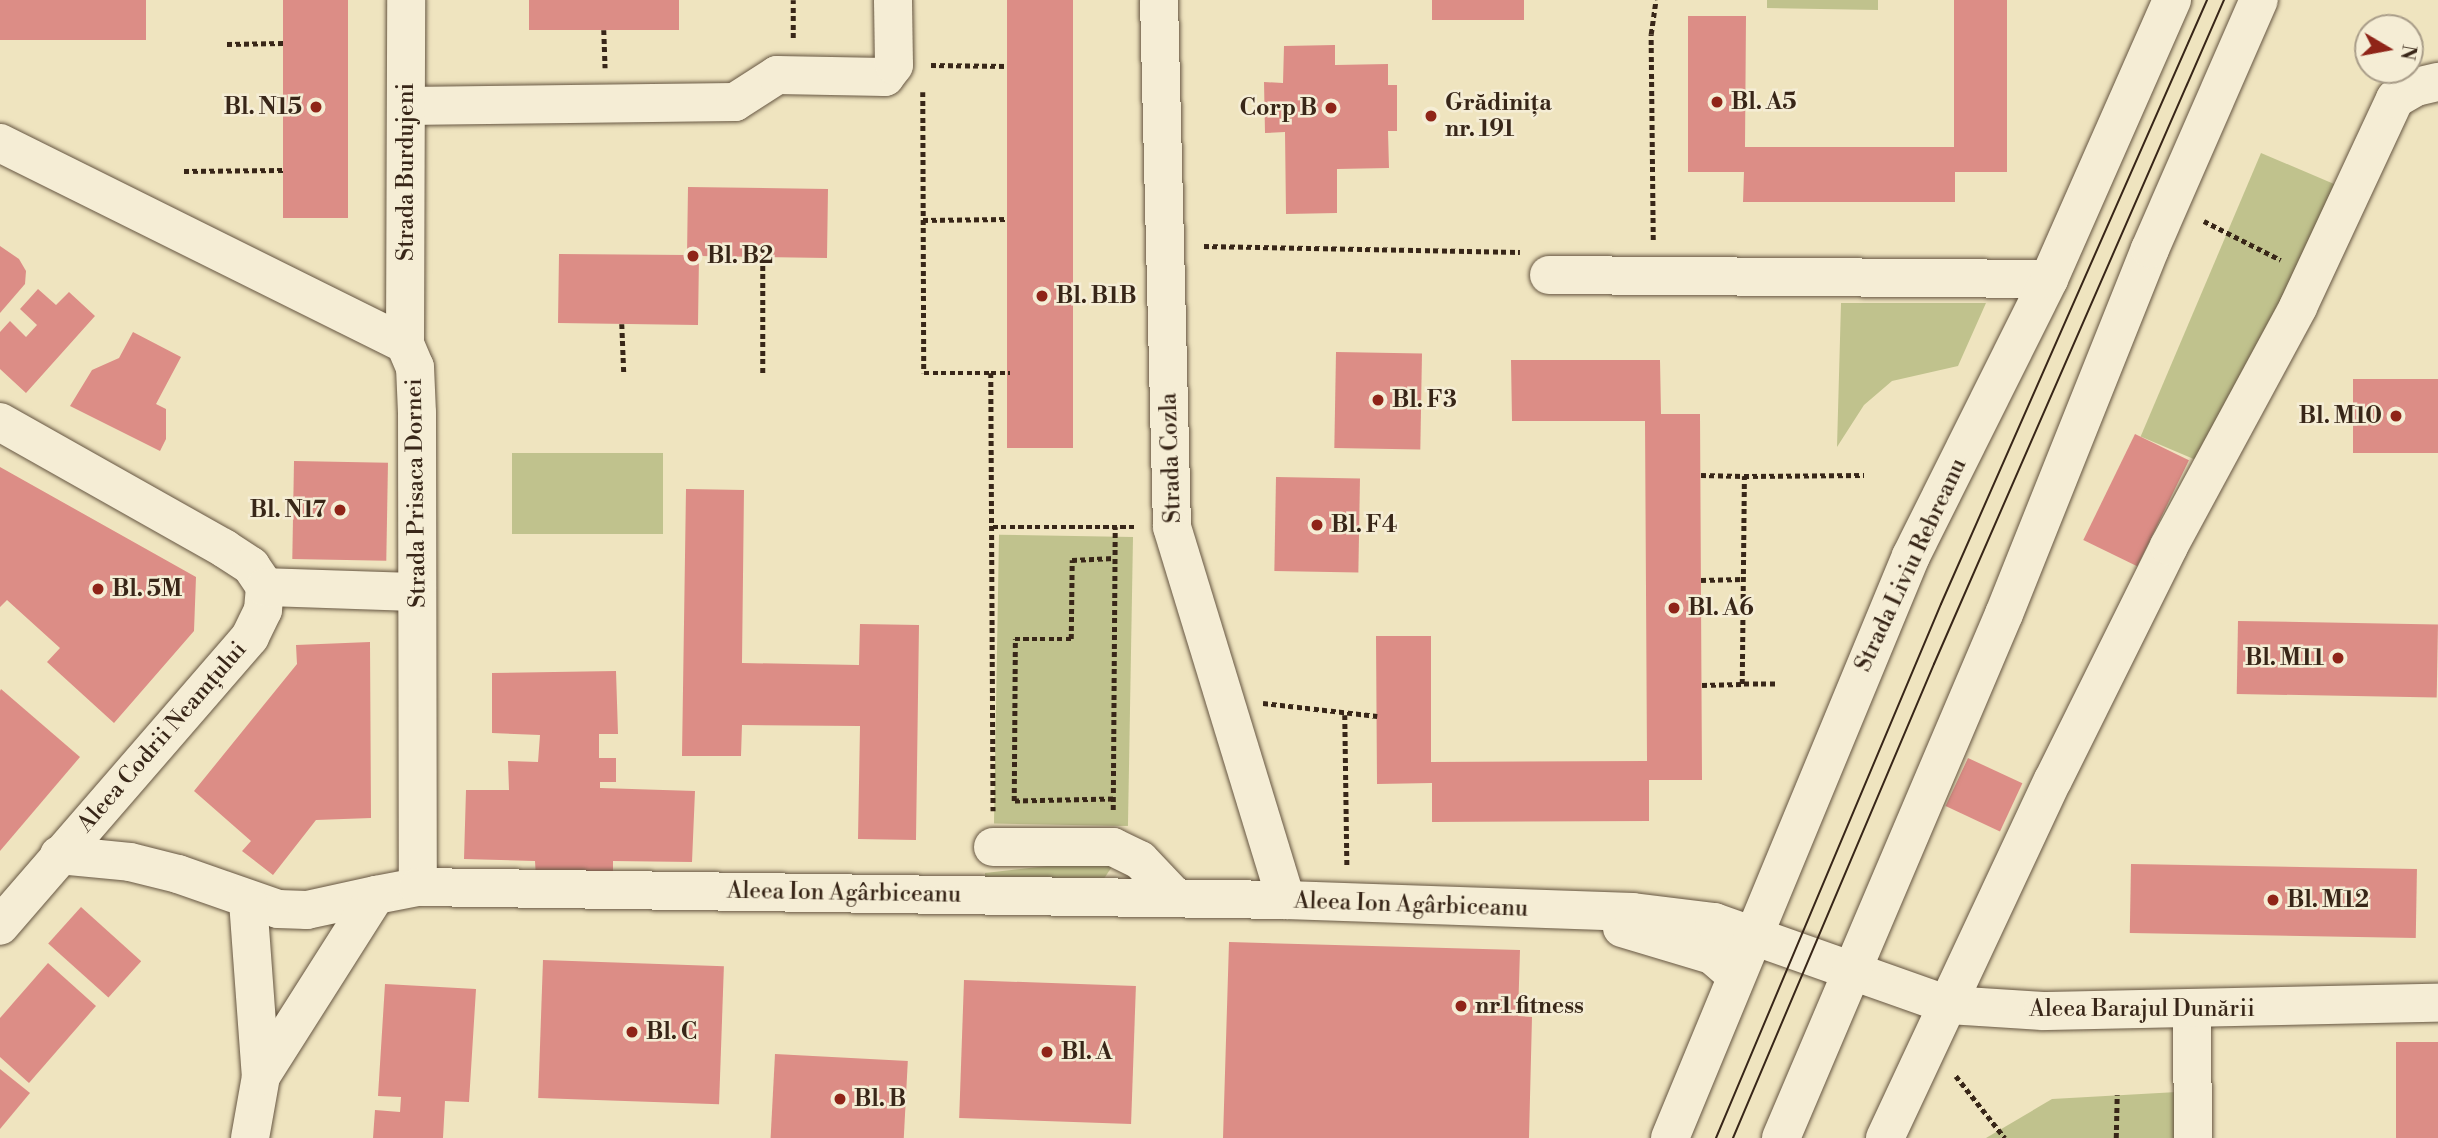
<!DOCTYPE html>
<meta charset="utf-8">
<style>
body{margin:0}
#map{position:relative;width:2438px;height:1138px;overflow:hidden;background:#efe4bf;font-family:"Libre Bodoni",serif}
div>[style]{position:absolute}
.green>*{inset:0;background:#c0c28d;transform-origin:0 0}
.building>*{inset:0;background:#dc8d86;transform-origin:0 0}
.path>*{height:4.5px;margin-top:-2.25px;transform-origin:0;background:repeating-linear-gradient(90deg,#382618 0 5px,transparent 0 8.5px)}
.roads{filter:drop-shadow(0 0 2px #665642) drop-shadow(0 0 2px #665642)}
.minor>*{height:38px;margin:-19px;padding:0 19px;transform-origin:19px;border-radius:19px;background:#f5edd5}
.tram>*{height:2px;margin:-1px;padding:0 1px;transform-origin:1px;border-radius:1px;background:#382618}
.dots>*{width:19px;height:19px;translate:-50% -50%;box-sizing:border-box;border:4px solid #f5edd5;border-radius:50%}
span{translate:-50% -50%;white-space:nowrap;text-align:center;line-height:1.15;-webkit-text-stroke:5px #f5edd5;paint-order:stroke}
.poi-label{font-size:23px;color:#382618;font-weight:700}
.left{translate:0 -50%;text-align:left}
.right{translate:-100% -50%;text-align:right}
.street-label{font-size:23px;color:#382618}
.north{position:absolute;left:2354px;top:14px;width:70px;height:70px;box-sizing:border-box;background:#f5edd5;border:2px solid #a99d89;border-radius:50%;rotate:100deg;font-size:19px;font-weight:700;line-height:28px;text-align:center;color:#382618}
.north::after{content:'';display:block;margin:auto;width:24px;height:32px;background:#8f2418;clip-path:polygon(50% 0,100% 100%,50% 72%,0 100%)}
</style>
<div id="map">
<div class="green">
<div style="clip-path:polygon(1767px 0,1878px 0,1878px 10px,1767px 8px)"></div>
<div style="left:2261px;top:153px;width:87px;height:308px;rotate:23deg"></div>
<div style="clip-path:polygon(1841px 303px,1986px 303px,1958px 366px,1892px 381px,1864px 405px,1837px 447px)"></div>
<div style="left:663px;top:453px;width:81px;height:151px;rotate:90deg"></div>
<div style="left:1133px;top:537px;width:289px;height:134px;rotate:91deg"></div>
<div style="clip-path:polygon(1118px 858px,1103px 880px,984px 906px,985px 873px)"></div>
<div style="clip-path:polygon(2177px 1092px,2177px 1138px,1986px 1138px,2052px 1099px)"></div>
</div>
<div class="building">
<div style="left:0;top:0;width:146px;height:40px"></div>
<div style="left:283px;top:0;width:65px;height:218px"></div>
<div style="left:529px;top:0;width:150px;height:30px"></div>
<div style="left:1007px;top:0;width:66px;height:448px"></div>
<div style="left:1432px;top:0;width:92px;height:20px"></div>
<div style="clip-path:polygon(1954px 0,2007px 0,2007px 172px,1955px 172px,1955px 202px,1743px 202px,1744px 172px,1688px 172px,1688px 16px,1746px 16px,1745px 147px,1954px 147px)"></div>
<div style="clip-path:polygon(1335px 45px,1335px 65px,1388px 64px,1388px 85px,1397px 85px,1397px 131px,1388px 131px,1389px 168px,1337px 169px,1337px 213px,1286px 214px,1285px 132px,1265px 133px,1264px 82px,1283px 83px,1284px 46px)"></div>
<div style="clip-path:polygon(688px 187px,828px 189px,827px 258px,699px 256px,698px 325px,558px 323px,559px 254px,687px 255px)"></div>
<div style="clip-path:polygon(0 246px,19px 259px,26px 271px,25px 284px,0 313px)"></div>
<div style="clip-path:polygon(38px 289px,56px 305px,69px 292px,95px 316px,26px 393px,0 369px,0 332px,10px 321px,26px 337px,37px 325px,20px 309px)"></div>
<div style="clip-path:polygon(133px 332px,181px 357px,156px 404px,166px 409px,166px 439px,160px 451px,70px 406px,92px 370px,119px 358px)"></div>
<div style="left:1336px;top:352px;width:86px;height:96px;rotate:1deg"></div>
<div style="clip-path:polygon(1511px 360px,1660px 360px,1661px 414px,1700px 414px,1702px 780px,1649px 780px,1649px 821px,1432px 822px,1432px 783px,1377px 784px,1376px 636px,1431px 636px,1431px 762px,1647px 761px,1645px 421px,1512px 421px)"></div>
<div style="left:2353px;top:379px;width:85px;height:74px"></div>
<div style="left:2135px;top:434px;width:60px;height:118px;rotate:26deg"></div>
<div style="left:294px;top:461px;width:94px;height:98px;rotate:1deg"></div>
<div style="clip-path:polygon(0 467px,196px 577px,194px 631px,114px 723px,47px 662px,60px 648px,7px 600px,0 607px)"></div>
<div style="left:1276px;top:477px;width:84px;height:94px;rotate:1deg"></div>
<div style="clip-path:polygon(686px 489px,744px 490px,742px 663px,859px 665px,860px 624px,919px 625px,916px 840px,858px 839px,860px 726px,742px 725px,741px 756px,682px 756px)"></div>
<div style="left:2238px;top:621px;width:200px;height:73px;rotate:1deg"></div>
<div style="clip-path:polygon(370px 642px,371px 818px,316px 820px,273px 875px,242px 851px,251px 841px,194px 791px,297px 664px,296px 645px)"></div>
<div style="clip-path:polygon(616px 671px,618px 734px,599px 734px,599px 758px,616px 758px,616px 782px,600px 782px,600px 788px,695px 791px,692px 862px,613px 861px,613px 880px,536px 878px,535px 861px,464px 859px,466px 790px,509px 790px,508px 761px,538px 762px,540px 735px,492px 733px,492px 673px)"></div>
<div style="clip-path:polygon(1px 689px,80px 757px,0 851px,0 691px)"></div>
<div style="left:1968px;top:758px;width:60px;height:53px;rotate:25deg"></div>
<div style="left:2131px;top:864px;width:286px;height:69px;rotate:1deg"></div>
<div style="left:81px;top:907px;width:81px;height:49px;rotate:42deg"></div>
<div style="clip-path:polygon(1229px 942px,1520px 950px,1518px 1016px,1532px 1017px,1529px 1138px,1223px 1138px)"></div>
<div style="left:543px;top:960px;width:181px;height:138px;rotate:2deg"></div>
<div style="clip-path:polygon(48px 963px,96px 1006px,29px 1083px,0 1057px,0 1018px)"></div>
<div style="left:964px;top:980px;width:172px;height:138px;rotate:2deg"></div>
<div style="clip-path:polygon(385px 984px,476px 989px,469px 1102px,445px 1101px,443px 1138px,373px 1138px,375px 1110px,400px 1112px,401px 1097px,378px 1096px)"></div>
<div style="left:2396px;top:1042px;width:42px;height:96px"></div>
<div style="left:775px;top:1054px;width:133px;height:84px;rotate:3deg"></div>
<div style="clip-path:polygon(0 1069px,30px 1093px,0 1129px)"></div>
</div>
<div class="path">
<div style="left:604px;top:30px;width:38px;rotate:88deg"></div>
<div style="left:793px;top:38px;width:38px;rotate:-90deg"></div>
<div style="left:227px;top:44px;width:57px;rotate:-1deg"></div>
<div style="left:931px;top:65px;width:76px;rotate:0.8deg"></div>
<div style="left:923px;top:92px;width:281px;rotate:89.8deg"></div>
<div style="left:924px;top:373px;width:67px"></div>
<div style="left:991px;top:373px;width:438px;rotate:89.7deg"></div>
<div style="left:184px;top:171px;width:100px;rotate:-0.6deg"></div>
<div style="left:923px;top:220px;width:85px;rotate:-0.7deg"></div>
<div style="left:2204px;top:221px;width:86px;rotate:26.9deg"></div>
<div style="left:1653px;top:240px;width:206px;rotate:-90.6deg"></div>
<div style="left:1651px;top:34px;width:34px;rotate:-82deg"></div>
<div style="left:1204px;top:246px;width:316px;rotate:1.1deg"></div>
<div style="left:763px;top:257px;width:116px;rotate:90deg"></div>
<div style="left:622px;top:324px;width:50px;rotate:87.7deg"></div>
<div style="left:991px;top:373px;width:19px"></div>
<div style="left:1701px;top:475px;width:43px;rotate:1.3deg"></div>
<div style="left:993px;top:527px;width:142px"></div>
<div style="left:1701px;top:580px;width:42px;rotate:-1.4deg"></div>
<div style="left:1775px;top:684px;width:33px;rotate:180deg"></div>
<div style="left:1742px;top:684px;width:208px;rotate:-89.4deg"></div>
<div style="left:1744px;top:476px;width:120px;rotate:-0.5deg"></div>
<div style="left:1702px;top:685px;width:40px;rotate:-1.4deg"></div>
<div style="left:1263px;top:703px;width:115px;rotate:6.5deg"></div>
<div style="left:1345px;top:715px;width:151px;rotate:89.2deg"></div>
<div style="left:1113px;top:799px;width:99px;rotate:178.8deg"></div>
<div style="left:1014px;top:801px;width:162px;rotate:-89.6deg"></div>
<div style="left:1015px;top:639px;width:56px"></div>
<div style="left:1071px;top:639px;width:79px;rotate:-89.3deg"></div>
<div style="left:1072px;top:560px;width:42px;rotate:-2.7deg"></div>
<div style="left:1113px;top:810px;width:283px;rotate:-89.6deg"></div>
<div style="left:1956px;top:1076px;width:79px;rotate:51.7deg"></div>
<div style="left:2116px;top:1138px;width:43px;rotate:-88.7deg"></div>
</div>
<div class="roads">
<div class="minor">
<div style="left:1159px;top:0;width:527px;rotate:88.59deg"></div>
<div style="left:1172px;top:527px;width:390px;rotate:73deg"></div>
<div style="left:406px;top:106px;width:329px;rotate:-0.7deg"></div>
<div style="left:735px;top:102px;width:50px;rotate:-32.7deg"></div>
<div style="left:777px;top:75px;width:108px;rotate:1.1deg"></div>
<div style="left:885px;top:77px;width:15px;rotate:-53deg"></div>
<div style="left:894px;top:65px;width:65px;rotate:-90.9deg"></div>
<div style="left:0;top:143px;width:452px;rotate:26.4deg"></div>
<div style="left:405px;top:344px;width:25px;rotate:67deg"></div>
<div style="left:415px;top:367px;width:46px;rotate:87.5deg"></div>
<div style="left:417px;top:413px;width:474px;rotate:89.9deg"></div>
<div style="left:1549px;top:275px;width:500px;rotate:0.46deg"></div>
<div style="left:405px;top:344px;width:344px;rotate:-89.8deg"></div>
<div style="left:0;top:422px;width:258px;rotate:29.4deg"></div>
<div style="left:225px;top:549px;width:31px;rotate:33deg"></div>
<div style="left:251px;top:566px;width:25px;rotate:56deg"></div>
<div style="left:265px;top:587px;width:23px;rotate:95deg"></div>
<div style="left:263px;top:610px;width:30px;rotate:116deg"></div>
<div style="left:250px;top:637px;width:382px;rotate:130.9deg"></div>
<div style="left:265px;top:587px;width:152px;rotate:1.9deg"></div>
<div style="left:993px;top:847px;width:120px"></div>
<div style="left:1113px;top:847px;width:30px;rotate:26deg"></div>
<div style="left:1140px;top:860px;width:52px;rotate:46.5deg"></div>
<div style="left:59px;top:855px;width:71px;rotate:5.6deg"></div>
<div style="left:130px;top:862px;width:49px;rotate:14deg"></div>
<div style="left:178px;top:874px;width:106px;rotate:19.3deg"></div>
<div style="left:278px;top:909px;width:29px;rotate:2deg"></div>
<div style="left:307px;top:910px;width:71px;rotate:-12.3deg"></div>
<div style="left:248px;top:901px;width:175px;rotate:85.8deg"></div>
<div style="left:1622px;top:928px;width:94px;rotate:16.7deg"></div>
<div style="left:1712px;top:955px;width:32px;rotate:41deg"></div>
<div style="left:2192px;top:1010px;width:128px;rotate:89.6deg"></div>
<div style="left:250px;top:1138px;width:63px;rotate:-79.9deg"></div>
<div style="left:261px;top:1076px;width:214px;rotate:-57.6deg"></div>
<div style="left:376px;top:895px;width:43px;rotate:-10.8deg"></div>
<div style="left:418px;top:887px;width:868px;rotate:0.86deg"></div>
<div style="left:1286px;top:900px;width:347px;rotate:2deg"></div>
<div style="left:1633px;top:912px;width:82px;rotate:7deg"></div>
<div style="left:1714px;top:922px;width:249px;rotate:19.5deg"></div>
<div style="left:1949px;top:1005px;width:94px;rotate:3.7deg"></div>
<div style="left:2043px;top:1011px;width:395px;rotate:-1.2deg"></div>
<div style="left:1670px;top:1138px;width:630px;rotate:-67.51deg"></div>
<div style="left:1911px;top:556px;width:309px;rotate:-63.5deg"></div>
<div style="left:2049px;top:279px;width:305px;rotate:-66.2deg"></div>
<div style="left:1781px;top:1138px;width:569px;rotate:-66.95deg"></div>
<div style="left:2004px;top:614px;width:393px;rotate:-68.2deg"></div>
<div style="left:2150px;top:249px;width:272px;rotate:-66.4deg"></div>
<div style="left:1885px;top:1138px;width:395px;rotate:-64.9deg"></div>
<div style="left:2053px;top:780px;width:261px;rotate:-63.6deg"></div>
<div style="left:2169px;top:546px;width:272px;rotate:-61.6deg"></div>
<div style="left:2298px;top:307px;width:230px;rotate:-65deg"></div>
<div style="left:2395px;top:99px;width:24px;rotate:-30deg"></div>
<div style="left:2416px;top:87px;width:23px;rotate:-13deg"></div>
</div>
</div>
<div class="tram">
<div style="left:1716px;top:1138px;width:579px;rotate:-67.15deg"></div>
<div style="left:1941px;top:604px;width:660px;rotate:-66.23deg"></div>
<div style="left:1733px;top:1138px;width:515px;rotate:-67.02deg"></div>
<div style="left:1934px;top:664px;width:725px;rotate:-66.41deg"></div>
</div>
<div class="dots">
<div style="left:1717px;top:102px;background:#8f2418"></div>
<div style="left:316px;top:107px;background:#8f2418"></div>
<div style="left:1331px;top:108px;background:#8f2418"></div>
<div style="left:1431px;top:116px;background:#8f2418"></div>
<div style="left:693px;top:256px;background:#8f2418"></div>
<div style="left:1042px;top:296px;background:#8f2418"></div>
<div style="left:1378px;top:400px;background:#8f2418"></div>
<div style="left:2396px;top:416px;background:#8f2418"></div>
<div style="left:340px;top:510px;background:#8f2418"></div>
<div style="left:1317px;top:525px;background:#8f2418"></div>
<div style="left:98px;top:589px;background:#8f2418"></div>
<div style="left:1674px;top:608px;background:#8f2418"></div>
<div style="left:2338px;top:658px;background:#8f2418"></div>
<div style="left:2273px;top:900px;background:#8f2418"></div>
<div style="left:1461px;top:1006px;background:#8f2418"></div>
<div style="left:632px;top:1032px;background:#8f2418"></div>
<div style="left:1047px;top:1052px;background:#8f2418"></div>
<div style="left:840px;top:1099px;background:#8f2418"></div>
</div>
<div class="poi-label">
<span class="left" style="left:1731px;top:102px">Bl. A5</span>
<span class="left" style="left:1445px;top:116px">Grădinița<br>nr. 191</span>
<span class="right" style="left:302px;top:107px">Bl. N15</span>
<span class="right" style="left:1317px;top:108px">Corp B</span>
<span class="left" style="left:707px;top:256px">Bl. B2</span>
<span class="left" style="left:1056px;top:296px">Bl. B1B</span>
<span class="left" style="left:1392px;top:400px">Bl. F3</span>
<span class="right" style="left:2382px;top:416px">Bl. M10</span>
<span class="right" style="left:326px;top:510px">Bl. N17</span>
<span class="left" style="left:1331px;top:525px">Bl. F4</span>
<span class="left" style="left:112px;top:589px">Bl. 5M</span>
<span class="left" style="left:1688px;top:608px">Bl. A6</span>
<span class="right" style="left:2324px;top:658px">Bl. M11</span>
<span class="left" style="left:2287px;top:900px">Bl. M12</span>
<span class="left" style="left:1475px;top:1006px">nr1 fitness</span>
<span class="left" style="left:646px;top:1032px">Bl. C</span>
<span class="left" style="left:1061px;top:1052px">Bl. A</span>
<span class="left" style="left:854px;top:1099px">Bl. B</span>
</div>
<div class="street-label">
<span style="left:406px;top:172px;rotate:-90deg">Strada Burdujeni</span>
<span style="left:1171px;top:458px;rotate:-92deg">Strada Cozla</span>
<span style="left:416px;top:493px;rotate:-91deg">Strada Prisaca Dornei</span>
<span style="left:1911px;top:565px;rotate:-65deg">Strada Liviu Rebreanu</span>
<span style="left:162px;top:737px;rotate:-49deg">Aleea Codrii Neamțului</span>
<span style="left:844px;top:893px;rotate:1deg">Aleea Ion Agârbiceanu</span>
<span style="left:1411px;top:905px;rotate:2deg">Aleea Ion Agârbiceanu</span>
<span style="left:2142px;top:1009px">Aleea Barajul Dunării</span>
</div>
<div class="north">N</div>
</div>
